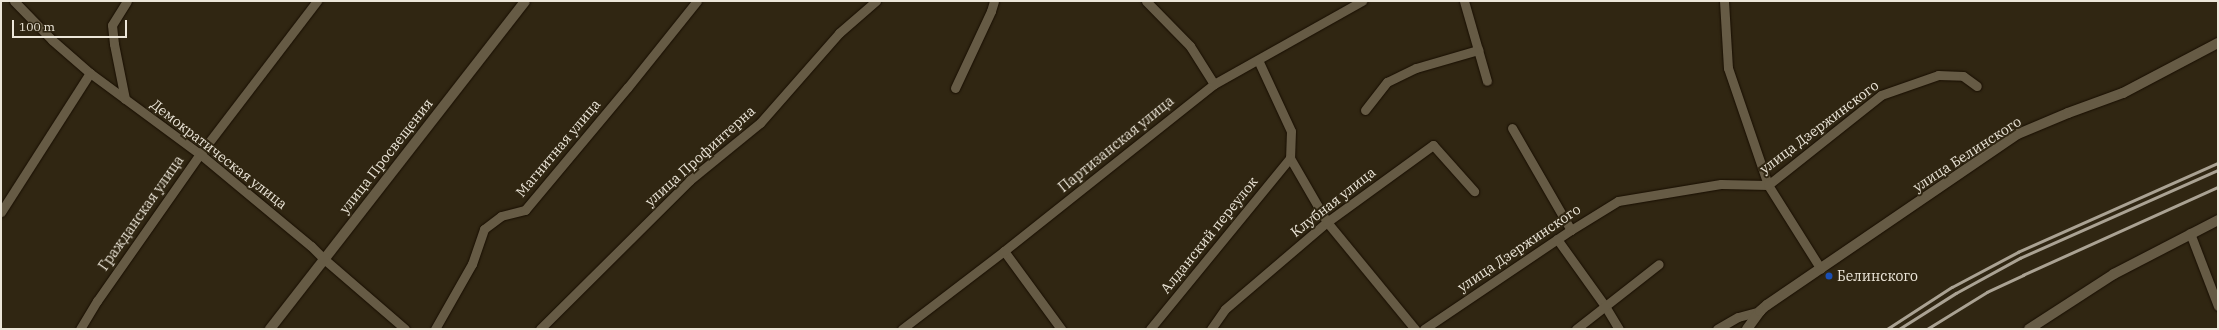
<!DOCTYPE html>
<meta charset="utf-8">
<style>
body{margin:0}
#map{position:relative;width:2219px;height:330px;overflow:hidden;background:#302612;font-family:"IBM Plex Serif",serif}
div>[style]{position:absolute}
.roads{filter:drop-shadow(0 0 1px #180e00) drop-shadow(0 0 1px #180e00)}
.street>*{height:9px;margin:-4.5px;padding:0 4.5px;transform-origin:4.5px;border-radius:4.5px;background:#665b45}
.secondary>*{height:10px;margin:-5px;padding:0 5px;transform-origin:5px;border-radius:5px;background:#665b45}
.rail>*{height:2.5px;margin:-1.25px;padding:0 1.25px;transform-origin:1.25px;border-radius:1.25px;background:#aaa293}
.dots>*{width:11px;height:11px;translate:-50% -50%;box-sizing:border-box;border:2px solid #302612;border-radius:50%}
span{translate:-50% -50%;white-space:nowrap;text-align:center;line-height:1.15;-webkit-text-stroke:4px #302612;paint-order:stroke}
.street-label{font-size:14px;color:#ece6d9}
.poi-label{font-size:14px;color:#ece6d9}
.left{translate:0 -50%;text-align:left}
.frame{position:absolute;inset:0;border:2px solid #ece6d9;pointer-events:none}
.scale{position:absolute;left:12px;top:20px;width:115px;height:18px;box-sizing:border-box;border:2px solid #ece6d9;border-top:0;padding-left:5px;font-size:12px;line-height:14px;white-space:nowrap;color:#ece6d9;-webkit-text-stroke:3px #302612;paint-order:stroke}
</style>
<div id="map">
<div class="roads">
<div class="street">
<div style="left:14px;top:1px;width:54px;rotate:45.7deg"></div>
<div style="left:52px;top:40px;width:50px;rotate:41deg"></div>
<div style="left:90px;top:73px;width:137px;rotate:36.4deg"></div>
<div style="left:200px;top:154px;width:144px;rotate:39.7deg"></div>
<div style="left:311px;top:246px;width:18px;rotate:45deg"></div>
<div style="left:324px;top:259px;width:107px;rotate:40.8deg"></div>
<div style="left:1146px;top:1px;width:63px;rotate:45.6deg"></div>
<div style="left:1190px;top:46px;width:45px;rotate:57.7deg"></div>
<div style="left:1464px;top:1px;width:83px;rotate:74deg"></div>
<div style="left:1724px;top:1px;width:67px;rotate:86.6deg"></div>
<div style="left:1728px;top:68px;width:124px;rotate:71.1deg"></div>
<div style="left:1768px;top:185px;width:99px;rotate:57.8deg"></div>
<div style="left:1258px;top:60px;width:78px;rotate:65.1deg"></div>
<div style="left:1291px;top:131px;width:27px;rotate:92deg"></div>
<div style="left:1290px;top:158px;width:74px;rotate:60deg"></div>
<div style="left:1327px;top:222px;width:139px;rotate:50.6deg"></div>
<div style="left:955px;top:88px;width:85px;rotate:-64.9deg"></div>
<div style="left:991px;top:11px;width:10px;rotate:-73deg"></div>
<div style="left:125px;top:99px;width:56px;rotate:-101.3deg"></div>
<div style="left:114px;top:44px;width:19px;rotate:-96deg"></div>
<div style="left:112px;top:25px;width:28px;rotate:-58deg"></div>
<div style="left:1365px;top:110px;width:36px;rotate:-52deg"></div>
<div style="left:1387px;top:82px;width:32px;rotate:-26deg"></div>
<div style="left:1416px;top:68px;width:65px;rotate:-16.2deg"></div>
<div style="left:1512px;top:128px;width:118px;rotate:60deg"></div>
<div style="left:1px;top:212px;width:165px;rotate:-57.4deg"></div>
<div style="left:2190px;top:233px;width:78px;rotate:69deg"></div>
<div style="left:1557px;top:239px;width:82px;rotate:54.4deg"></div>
<div style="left:1605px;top:306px;width:27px;rotate:59deg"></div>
<div style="left:1004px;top:251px;width:97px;rotate:53.8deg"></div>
<div style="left:80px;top:329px;width:33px;rotate:-59deg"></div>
<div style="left:97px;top:301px;width:179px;rotate:-55deg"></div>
<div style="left:200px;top:154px;width:193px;rotate:-52.6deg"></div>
<div style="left:435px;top:329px;width:75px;rotate:-60.4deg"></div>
<div style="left:472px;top:264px;width:37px;rotate:-71deg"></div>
<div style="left:484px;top:229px;width:21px;rotate:-37deg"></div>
<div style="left:501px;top:216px;width:25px;rotate:-14deg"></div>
<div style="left:525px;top:210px;width:160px;rotate:-50.1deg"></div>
<div style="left:628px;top:87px;width:110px;rotate:-51.3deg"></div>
<div style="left:540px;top:329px;width:211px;rotate:-44.8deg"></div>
<div style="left:690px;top:180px;width:90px;rotate:-39.2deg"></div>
<div style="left:760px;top:123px;width:120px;rotate:-48.7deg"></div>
<div style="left:839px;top:33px;width:49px;rotate:-40.9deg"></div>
<div style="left:902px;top:329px;width:128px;rotate:-37.4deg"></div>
<div style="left:1004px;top:251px;width:268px;rotate:-38.5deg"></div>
<div style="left:1214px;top:84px;width:170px;rotate:-29.3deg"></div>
<div style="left:1150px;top:329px;width:221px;rotate:-50.7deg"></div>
<div style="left:1211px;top:329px;width:24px;rotate:-55deg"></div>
<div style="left:1225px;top:309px;width:134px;rotate:-40.5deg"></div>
<div style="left:1327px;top:222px;width:131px;rotate:-36deg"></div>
<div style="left:1433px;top:145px;width:62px;rotate:48.3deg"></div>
<div style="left:1424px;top:329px;width:177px;rotate:-34deg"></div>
<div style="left:1571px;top:230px;width:55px;rotate:-31.7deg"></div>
<div style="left:1618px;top:201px;width:104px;rotate:-9.4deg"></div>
<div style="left:1721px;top:184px;width:47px;rotate:1.2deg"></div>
<div style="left:1768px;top:185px;width:144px;rotate:-38.5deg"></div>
<div style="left:1881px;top:95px;width:60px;rotate:-19.3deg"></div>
<div style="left:1938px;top:75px;width:25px;rotate:2deg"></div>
<div style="left:1963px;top:76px;width:17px;rotate:36deg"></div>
<div style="left:1576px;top:329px;width:105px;rotate:-38.1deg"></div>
<div style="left:1717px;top:329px;width:24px;rotate:-30deg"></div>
<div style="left:1738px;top:317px;width:23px;rotate:-15deg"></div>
</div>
<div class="secondary">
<div style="left:270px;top:329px;width:415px;rotate:-52.1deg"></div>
<div style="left:1747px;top:329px;width:22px;rotate:-54deg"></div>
<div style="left:1760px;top:311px;width:9px;rotate:-41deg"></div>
<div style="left:1767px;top:305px;width:304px;rotate:-34.3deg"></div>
<div style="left:2018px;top:134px;width:54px;rotate:-22.8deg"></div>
<div style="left:2068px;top:113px;width:59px;rotate:-20deg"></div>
<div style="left:2123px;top:93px;width:107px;rotate:-27.8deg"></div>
<div style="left:2029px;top:329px;width:101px;rotate:-32.9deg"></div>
<div style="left:2114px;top:274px;width:117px;rotate:-27.4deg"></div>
</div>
</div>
<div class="rail">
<div style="left:1887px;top:329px;width:77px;rotate:-32.9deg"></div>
<div style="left:1952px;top:287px;width:75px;rotate:-27.9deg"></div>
<div style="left:2018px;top:252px;width:219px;rotate:-24deg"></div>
<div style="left:1899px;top:329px;width:67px;rotate:-32.3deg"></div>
<div style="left:1956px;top:293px;width:73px;rotate:-28.7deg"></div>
<div style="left:2020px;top:258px;width:217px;rotate:-24deg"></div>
<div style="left:1927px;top:329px;width:70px;rotate:-31.7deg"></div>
<div style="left:1987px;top:292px;width:40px;rotate:-25deg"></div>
<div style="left:2023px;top:275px;width:214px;rotate:-24.3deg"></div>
</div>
<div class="dots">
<div style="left:1829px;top:276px;background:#1a4fb4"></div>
</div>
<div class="street-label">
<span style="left:1819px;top:127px;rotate:-37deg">улица Дзержинского</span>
<span style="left:1116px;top:144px;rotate:-39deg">Партизанская улица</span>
<span style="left:558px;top:148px;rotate:-50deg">Магнитная улица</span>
<span style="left:219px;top:154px;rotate:38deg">Демократическая улица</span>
<span style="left:1967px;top:154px;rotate:-33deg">улица Белинского</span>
<span style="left:386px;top:156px;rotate:-52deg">улица Просвещения</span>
<span style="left:700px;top:156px;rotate:-42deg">улица Профинтерна</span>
<span style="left:1333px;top:202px;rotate:-38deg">Клубная улица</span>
<span style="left:141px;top:213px;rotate:-55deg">Гражданская улица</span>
<span style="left:1209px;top:235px;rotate:-51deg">Алданский переулок</span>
<span style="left:1519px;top:248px;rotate:-34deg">улица Дзержинского</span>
</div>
<div class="poi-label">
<span class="left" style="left:1837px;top:276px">Белинского</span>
</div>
<div class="frame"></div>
<div class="scale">100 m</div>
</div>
